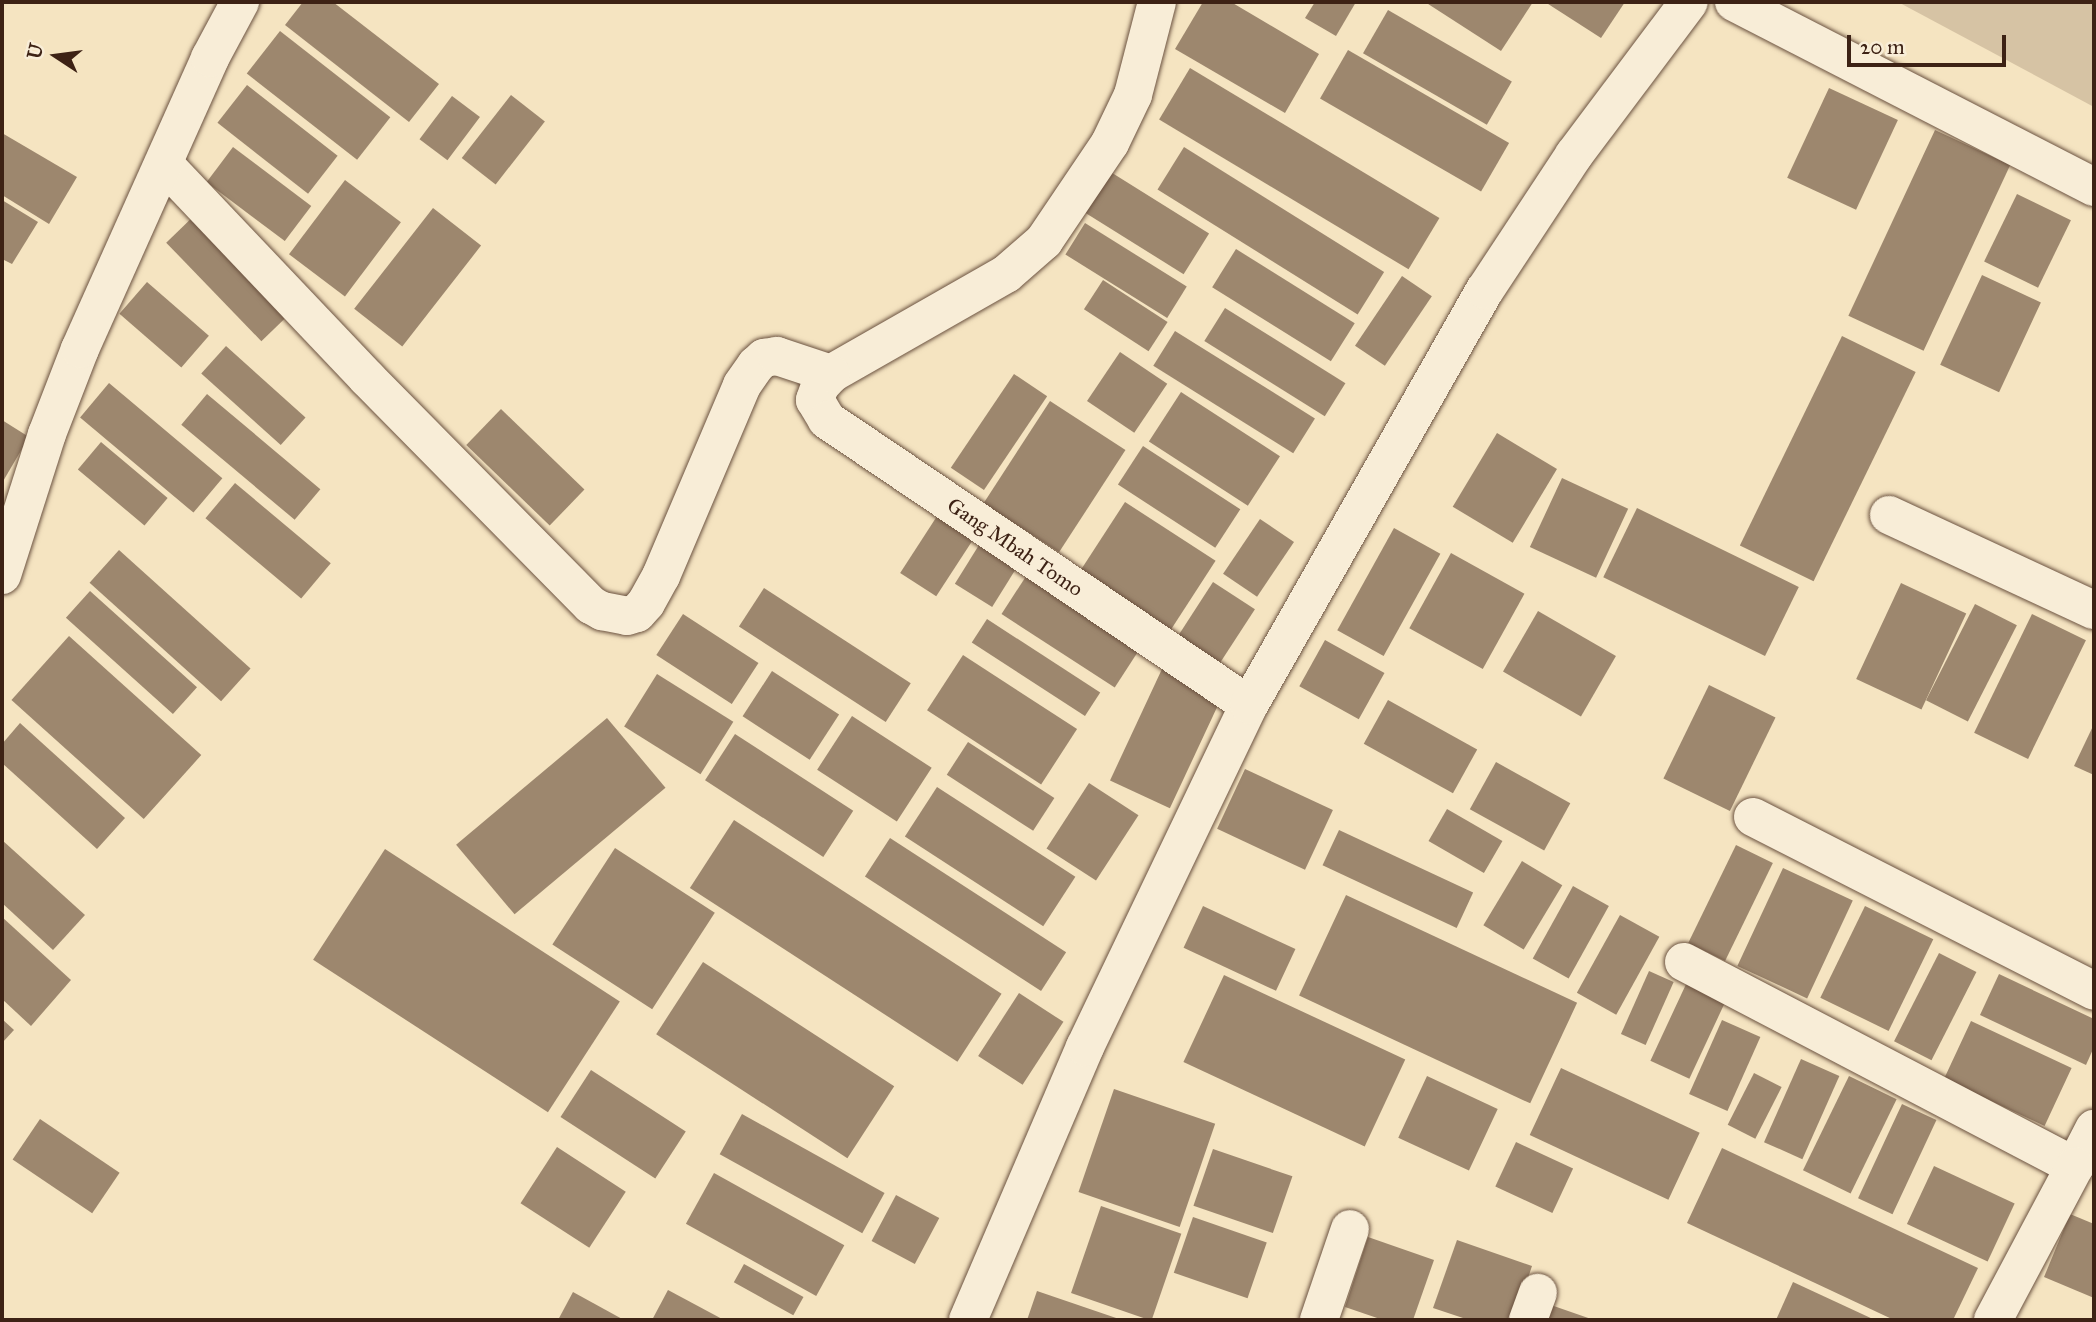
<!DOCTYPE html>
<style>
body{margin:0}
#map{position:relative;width:2096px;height:1322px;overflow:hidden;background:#f5e4c1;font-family:"IM FELL Great Primer",serif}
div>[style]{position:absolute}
.green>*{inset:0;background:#d6c3a4}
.building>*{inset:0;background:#9d876e;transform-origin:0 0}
.roads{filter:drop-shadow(0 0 2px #6b5240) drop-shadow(0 0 2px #6b5240)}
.street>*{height:38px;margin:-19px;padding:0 19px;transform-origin:19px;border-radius:19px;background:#f8edd7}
.secondary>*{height:38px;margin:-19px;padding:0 19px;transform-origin:19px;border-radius:19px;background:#f8edd7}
span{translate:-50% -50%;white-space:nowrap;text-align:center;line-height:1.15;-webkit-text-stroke:6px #f8edd7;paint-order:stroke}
.street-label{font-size:21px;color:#3d2215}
.frame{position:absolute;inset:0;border:4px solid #3d2215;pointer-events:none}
.north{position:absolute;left:21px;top:21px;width:70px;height:70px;-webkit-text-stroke:5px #f8edd7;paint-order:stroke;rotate:283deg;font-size:19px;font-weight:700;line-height:28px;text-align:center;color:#3d2215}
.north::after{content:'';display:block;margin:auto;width:24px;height:32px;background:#3d2215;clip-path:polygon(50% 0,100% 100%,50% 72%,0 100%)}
.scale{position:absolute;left:1847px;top:35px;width:159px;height:32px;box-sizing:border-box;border:4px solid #3d2215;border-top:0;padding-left:9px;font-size:21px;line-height:24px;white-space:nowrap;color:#3d2215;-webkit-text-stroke:5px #f8edd7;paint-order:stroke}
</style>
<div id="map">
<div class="green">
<div style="clip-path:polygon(1898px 2px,2094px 2px,2094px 107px)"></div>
</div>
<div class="building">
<div style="clip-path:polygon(303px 2px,333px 2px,439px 84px,409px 122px,285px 25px)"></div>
<div style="clip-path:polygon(1203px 2px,1231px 2px,1319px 54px,1285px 113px,1175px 49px)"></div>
<div style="clip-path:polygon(1315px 2px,1356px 2px,1336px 36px,1305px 18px)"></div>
<div style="clip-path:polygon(1425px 2px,1533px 2px,1501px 51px)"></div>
<div style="clip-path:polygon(1545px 2px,1625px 2px,1601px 38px)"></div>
<div style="left:1388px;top:10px;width:143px;height:50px;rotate:30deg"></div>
<div style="left:280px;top:31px;width:140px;height:54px;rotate:38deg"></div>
<div style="left:1348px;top:50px;width:186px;height:56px;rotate:30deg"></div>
<div style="left:1190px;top:68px;width:291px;height:60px;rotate:31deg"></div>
<div style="left:247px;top:85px;width:115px;height:48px;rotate:38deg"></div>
<div style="left:1829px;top:88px;width:76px;height:99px;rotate:25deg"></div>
<div style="left:511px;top:95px;width:43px;height:80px;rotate:38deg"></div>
<div style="left:452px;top:96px;width:35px;height:54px;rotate:37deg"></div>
<div style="left:1935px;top:130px;width:83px;height:205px;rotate:25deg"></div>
<div style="clip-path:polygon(2px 133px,77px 177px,49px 224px,2px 195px)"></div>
<div style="left:233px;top:147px;width:98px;height:44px;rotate:37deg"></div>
<div style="left:1184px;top:147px;width:236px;height:50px;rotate:32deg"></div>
<div style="left:1109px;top:171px;width:118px;height:48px;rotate:32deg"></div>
<div style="left:345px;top:180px;width:70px;height:93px;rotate:37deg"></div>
<div style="left:2017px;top:194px;width:60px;height:75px;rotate:26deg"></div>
<div style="clip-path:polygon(2px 200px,38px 222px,12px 264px,2px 259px)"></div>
<div style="left:433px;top:208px;width:61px;height:128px;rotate:38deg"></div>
<div style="left:200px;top:210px;width:137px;height:47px;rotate:46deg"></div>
<div style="left:1085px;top:223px;width:120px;height:37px;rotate:32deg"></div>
<div style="left:1236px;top:249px;width:140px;height:45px;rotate:32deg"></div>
<div style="left:1982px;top:275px;width:65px;height:99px;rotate:25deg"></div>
<div style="left:1402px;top:276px;width:36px;height:84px;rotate:34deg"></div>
<div style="left:1103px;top:280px;width:77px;height:35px;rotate:33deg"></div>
<div style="left:147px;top:282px;width:82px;height:42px;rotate:41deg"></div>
<div style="left:1225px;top:308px;width:142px;height:39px;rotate:32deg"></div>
<div style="left:1175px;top:331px;width:165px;height:41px;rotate:32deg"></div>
<div style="left:1842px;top:336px;width:82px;height:233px;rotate:26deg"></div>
<div style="left:226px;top:346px;width:107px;height:37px;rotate:42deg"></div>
<div style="left:1120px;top:352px;width:57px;height:59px;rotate:34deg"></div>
<div style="left:1014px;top:374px;width:40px;height:113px;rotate:34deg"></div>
<div style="left:109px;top:383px;width:148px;height:45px;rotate:40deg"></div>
<div style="left:1181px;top:392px;width:118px;height:59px;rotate:33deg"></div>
<div style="left:207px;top:394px;width:148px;height:40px;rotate:40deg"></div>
<div style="left:1050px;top:401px;width:90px;height:122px;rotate:33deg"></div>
<div style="left:501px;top:409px;width:116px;height:50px;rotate:44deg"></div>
<div style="clip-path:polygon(2px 420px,29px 437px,2px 483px)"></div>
<div style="left:1497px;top:433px;width:70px;height:86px;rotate:31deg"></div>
<div style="left:101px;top:442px;width:87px;height:36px;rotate:40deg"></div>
<div style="left:1143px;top:446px;width:116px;height:46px;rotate:33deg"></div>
<div style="left:1562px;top:478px;width:73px;height:76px;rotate:25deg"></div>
<div style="left:235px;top:483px;width:125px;height:46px;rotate:40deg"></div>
<div style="left:1125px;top:502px;width:108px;height:94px;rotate:33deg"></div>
<div style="left:1637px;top:508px;width:180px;height:77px;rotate:26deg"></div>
<div style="left:941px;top:510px;width:43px;height:75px;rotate:33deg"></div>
<div style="left:1260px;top:519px;width:41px;height:66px;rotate:34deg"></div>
<div style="left:1394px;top:528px;width:53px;height:117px;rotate:29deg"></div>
<div style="left:984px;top:537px;width:44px;height:55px;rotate:32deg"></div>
<div style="left:119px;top:550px;width:177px;height:44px;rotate:42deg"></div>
<div style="left:1451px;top:553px;width:84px;height:86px;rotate:29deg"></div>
<div style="left:1032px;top:567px;width:135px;height:56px;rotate:33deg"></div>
<div style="left:1213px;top:582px;width:50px;height:72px;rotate:33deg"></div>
<div style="left:1901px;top:583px;width:72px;height:106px;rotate:25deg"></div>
<div style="left:764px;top:588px;width:175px;height:46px;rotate:33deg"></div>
<div style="left:90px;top:591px;width:144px;height:36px;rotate:42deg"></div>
<div style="left:1975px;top:604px;width:47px;height:108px;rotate:27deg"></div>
<div style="left:1538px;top:611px;width:90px;height:70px;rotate:30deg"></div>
<div style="left:683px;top:614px;width:90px;height:49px;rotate:33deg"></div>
<div style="left:2032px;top:614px;width:60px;height:132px;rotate:26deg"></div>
<div style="left:987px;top:619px;width:135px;height:28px;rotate:33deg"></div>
<div style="left:69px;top:636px;width:178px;height:86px;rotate:42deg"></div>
<div style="left:1325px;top:640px;width:68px;height:53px;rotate:29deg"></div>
<div style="left:963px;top:655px;width:136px;height:66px;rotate:33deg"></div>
<div style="left:1162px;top:669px;width:66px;height:123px;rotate:25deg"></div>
<div style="left:772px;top:671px;width:80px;height:54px;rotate:33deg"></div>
<div style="left:657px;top:674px;width:90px;height:62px;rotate:32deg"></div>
<div style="left:1709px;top:685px;width:74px;height:104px;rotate:26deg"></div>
<div style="left:1388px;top:700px;width:102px;height:50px;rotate:29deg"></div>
<div style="left:852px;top:716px;width:95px;height:64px;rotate:33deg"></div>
<div style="left:607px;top:718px;width:91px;height:197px;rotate:50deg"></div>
<div style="clip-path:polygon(20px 723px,125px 818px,97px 849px,2px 763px,2px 744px)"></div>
<div style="clip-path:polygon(2094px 724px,2094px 775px,2074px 766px)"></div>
<div style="left:735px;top:734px;width:141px;height:55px;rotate:33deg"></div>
<div style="left:968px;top:742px;width:103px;height:39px;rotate:33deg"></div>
<div style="left:1496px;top:762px;width:85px;height:54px;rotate:29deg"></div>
<div style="left:1245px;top:769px;width:97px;height:66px;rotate:25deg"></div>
<div style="left:1089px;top:783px;width:59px;height:78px;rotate:33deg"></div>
<div style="left:937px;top:787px;width:165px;height:59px;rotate:33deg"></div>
<div style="left:1447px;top:809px;width:64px;height:37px;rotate:30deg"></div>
<div style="left:734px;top:820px;width:319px;height:81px;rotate:33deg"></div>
<div style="left:1339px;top:830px;width:148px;height:39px;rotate:25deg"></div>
<div style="left:890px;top:838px;width:210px;height:46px;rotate:33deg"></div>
<div style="clip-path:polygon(2px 840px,85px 915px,53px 950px,2px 903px)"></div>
<div style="left:1736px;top:845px;width:41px;height:109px;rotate:26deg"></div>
<div style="left:615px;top:848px;width:119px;height:115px;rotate:33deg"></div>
<div style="left:385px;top:849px;width:280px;height:132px;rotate:33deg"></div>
<div style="left:1522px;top:861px;width:47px;height:75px;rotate:31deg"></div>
<div style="left:1783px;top:868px;width:77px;height:108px;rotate:25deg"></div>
<div style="left:1573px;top:886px;width:41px;height:83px;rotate:29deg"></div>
<div style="left:1346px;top:895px;width:255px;height:111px;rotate:25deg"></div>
<div style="left:1203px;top:906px;width:102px;height:46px;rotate:25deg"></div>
<div style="left:1865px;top:906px;width:76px;height:102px;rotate:26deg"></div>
<div style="left:1620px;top:915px;width:45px;height:89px;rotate:29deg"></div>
<div style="clip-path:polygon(2px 917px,71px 980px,31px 1026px,2px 999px)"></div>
<div style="left:1939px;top:953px;width:42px;height:99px;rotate:27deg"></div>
<div style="left:703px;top:962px;width:228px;height:86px;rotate:33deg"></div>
<div style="left:1649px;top:971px;width:27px;height:69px;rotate:24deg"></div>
<div style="clip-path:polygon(1999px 974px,2094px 1019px,2094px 1047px,2086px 1065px,1980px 1015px)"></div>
<div style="left:1224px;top:975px;width:200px;height:96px;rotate:25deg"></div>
<div style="left:1688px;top:980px;width:43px;height:89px;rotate:25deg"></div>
<div style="left:1019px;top:993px;width:53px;height:75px;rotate:33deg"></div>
<div style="clip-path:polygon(2px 1019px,14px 1030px,2px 1043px)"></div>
<div style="left:1722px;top:1020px;width:42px;height:81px;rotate:24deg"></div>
<div style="left:1971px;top:1021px;width:111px;height:64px;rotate:25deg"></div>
<div style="left:1801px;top:1059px;width:42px;height:91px;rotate:24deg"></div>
<div style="left:1561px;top:1068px;width:153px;height:74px;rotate:25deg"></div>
<div style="left:591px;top:1070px;width:113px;height:56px;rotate:33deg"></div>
<div style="left:1754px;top:1073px;width:31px;height:58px;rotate:27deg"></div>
<div style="left:1427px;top:1076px;width:78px;height:68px;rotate:25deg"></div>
<div style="left:1849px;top:1076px;width:53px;height:105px;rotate:26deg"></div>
<div style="left:1114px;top:1089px;width:107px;height:109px;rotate:19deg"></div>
<div style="left:1902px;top:1104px;width:38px;height:104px;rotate:25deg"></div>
<div style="left:742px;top:1114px;width:163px;height:46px;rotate:29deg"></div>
<div style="left:40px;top:1119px;width:96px;height:49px;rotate:34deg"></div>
<div style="left:1516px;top:1142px;width:63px;height:49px;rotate:25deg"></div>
<div style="left:557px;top:1147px;width:82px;height:67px;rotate:33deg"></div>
<div style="clip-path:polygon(1722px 1148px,1978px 1268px,1953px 1320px,1894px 1320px,1687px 1223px)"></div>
<div style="left:1213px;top:1149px;width:84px;height:60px;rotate:19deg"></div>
<div style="left:1934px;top:1166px;width:89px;height:64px;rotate:25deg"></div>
<div style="left:714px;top:1173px;width:149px;height:58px;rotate:29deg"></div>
<div style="left:896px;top:1195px;width:49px;height:52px;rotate:28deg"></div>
<div style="left:1101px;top:1206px;width:85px;height:92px;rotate:19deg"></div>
<div style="clip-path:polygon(2070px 1214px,2094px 1224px,2094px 1298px,2044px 1277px)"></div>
<div style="left:1193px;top:1217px;width:78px;height:59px;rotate:19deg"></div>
<div style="clip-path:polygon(1368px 1237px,1434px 1260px,1413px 1320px,1383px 1320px,1345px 1307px)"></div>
<div style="clip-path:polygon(1457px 1240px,1532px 1266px,1514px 1320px,1469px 1320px,1433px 1308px)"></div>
<div style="left:744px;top:1264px;width:68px;height:21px;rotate:29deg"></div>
<div style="clip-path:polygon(1793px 1282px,1875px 1320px,1776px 1320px)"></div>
<div style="clip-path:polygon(668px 1290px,724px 1320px,652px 1320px)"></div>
<div style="clip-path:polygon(1037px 1291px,1122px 1320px,1027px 1320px)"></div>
<div style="clip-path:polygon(573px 1292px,624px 1320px,558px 1320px)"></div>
<div style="clip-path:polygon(1548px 1304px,1594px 1320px,1543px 1320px)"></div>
</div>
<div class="roads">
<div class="street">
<div style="left:1157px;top:2px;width:96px;rotate:104.5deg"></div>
<div style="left:1133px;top:95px;width:53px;rotate:115.6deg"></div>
<div style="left:1110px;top:143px;width:118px;rotate:124deg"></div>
<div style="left:1044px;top:241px;width:50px;rotate:139deg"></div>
<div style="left:1006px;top:274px;width:202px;rotate:150.3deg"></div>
<div style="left:831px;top:374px;width:16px;rotate:133deg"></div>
<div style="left:820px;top:386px;width:15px;rotate:110deg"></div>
<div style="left:815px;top:400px;width:23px;rotate:59deg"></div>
<div style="left:827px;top:420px;width:509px;rotate:34.03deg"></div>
<div style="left:1734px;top:2px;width:405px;rotate:27.2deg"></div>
<div style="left:164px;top:164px;width:295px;rotate:46.5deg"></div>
<div style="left:367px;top:378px;width:319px;rotate:45.4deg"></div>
<div style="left:591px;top:605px;width:13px;rotate:29deg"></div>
<div style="left:602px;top:611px;width:25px;rotate:11deg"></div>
<div style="left:627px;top:616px;width:10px;rotate:-17deg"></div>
<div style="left:637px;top:613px;width:13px;rotate:-48deg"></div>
<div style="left:646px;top:603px;width:31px;rotate:-61deg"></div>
<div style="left:661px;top:576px;width:207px;rotate:-67deg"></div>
<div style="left:742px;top:385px;width:24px;rotate:-55deg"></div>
<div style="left:756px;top:365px;width:11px;rotate:-41deg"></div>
<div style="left:764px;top:358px;width:13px;rotate:-9deg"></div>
<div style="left:777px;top:356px;width:57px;rotate:18.4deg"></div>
<div style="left:1889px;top:515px;width:226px;rotate:24.9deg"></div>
<div style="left:1753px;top:817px;width:383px;rotate:27deg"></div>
<div style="left:1684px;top:962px;width:441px;rotate:27.6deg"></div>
<div style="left:2075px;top:1166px;width:42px;rotate:-62.8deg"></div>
<div style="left:1319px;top:1320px;width:96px;rotate:-71.2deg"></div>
<div style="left:1528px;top:1320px;width:29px;rotate:-70deg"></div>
<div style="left:1993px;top:1320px;width:174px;rotate:-62deg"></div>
</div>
<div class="secondary">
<div style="left:2px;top:575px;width:148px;rotate:-72.3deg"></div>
<div style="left:47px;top:434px;width:91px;rotate:-68.8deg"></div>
<div style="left:80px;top:349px;width:319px;rotate:-65.9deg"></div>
<div style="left:210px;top:58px;width:64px;rotate:-61.8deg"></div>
<div style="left:968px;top:1320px;width:297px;rotate:-66.8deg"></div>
<div style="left:1085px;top:1047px;width:379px;rotate:-64.4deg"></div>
<div style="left:1249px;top:705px;width:477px;rotate:-60.4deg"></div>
<div style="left:1485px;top:290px;width:162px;rotate:-56.6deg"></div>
<div style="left:1574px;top:155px;width:191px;rotate:-53.1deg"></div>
</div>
</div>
<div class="street-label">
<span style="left:1015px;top:547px;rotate:34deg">Gang Mbah Tomo</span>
</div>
<div class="frame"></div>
<div class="north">U</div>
<div class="scale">20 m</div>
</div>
